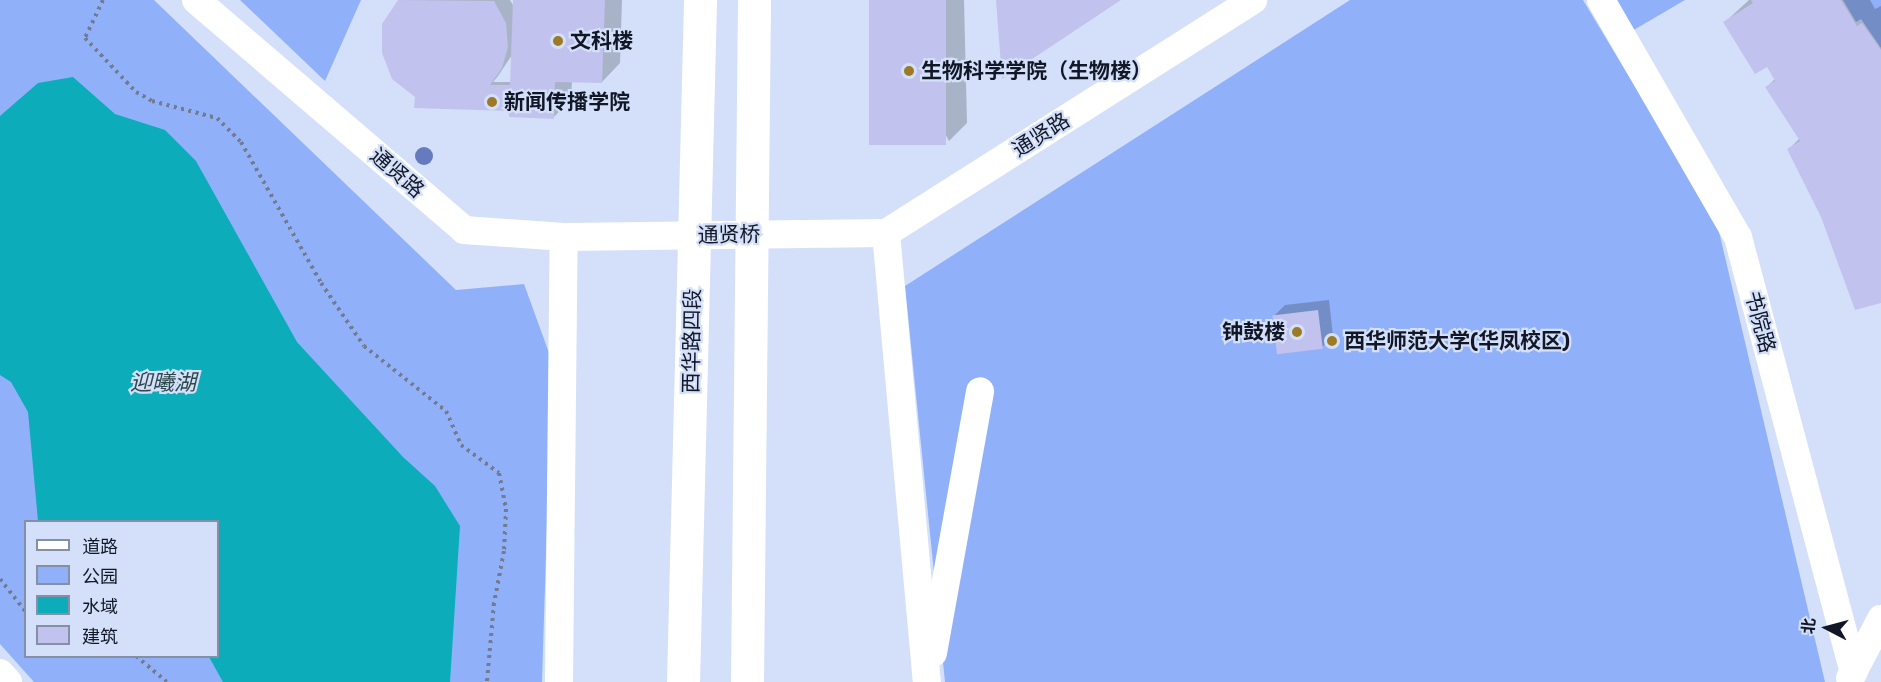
<!DOCTYPE html>
<meta charset="utf-8">
<style>
body{margin:0}
#map{position:relative;width:1881px;height:682px;overflow:hidden;background:#d4e0f9;font-family:Rubik,"Noto Sans SC",sans-serif}
div>[style]{position:absolute}
.green>*{inset:0;background:#90b1f9}
.water>*{inset:0;background:#0dacba}
.shadow>*{inset:0;background:#0003}
.building>*{inset:0;background:#c2c2ee;transform-origin:0 0}
.path>*{height:4px;margin-top:-2px;transform-origin:0;background:repeating-linear-gradient(90deg,#727b8f 0 3px,transparent 0 7.5px)}
.street>*{height:28px;margin:-14px;padding:0 14px;transform-origin:14px;border-radius:14px;background:#fff}
.primary>*{height:33px;margin:-16.5px;padding:0 16.5px;transform-origin:16.5px;border-radius:16.5px;background:#fff}
.trees>*{width:18px;height:18px;margin:-9px;border-radius:50%;background:#657abf}
.dots>*{width:16px;height:16px;translate:-50% -50%;box-sizing:border-box;border:3px solid #d4e0f9;border-radius:50%}
span{translate:-50% -50%;white-space:nowrap;text-align:center;line-height:1.15;-webkit-text-stroke:4.5px #d4e0f9;paint-order:stroke}
.poi-label{font-size:21px;color:#111726;font-weight:700}
.left{translate:0 -50%;text-align:left}
.right{translate:-100% -50%;text-align:right}
.street-label{font-size:21px;color:#111726}
.water-label{font-size:22px;color:#2c484b;font-style:italic}
.legend{position:absolute;left:24px;top:520px;width:195px;height:138px;box-sizing:border-box;background:#d4e0f9;border:2px solid #8690a5;margin:0;padding:8px 10px;list-style:none;font-size:18px;color:#111726}
.legend li{display:flex;align-items:center;gap:12px;height:30px}
.legend b{width:30px;border:2px solid #8690a5}
.north{position:absolute;left:1797px;top:598px;width:60px;height:60px;-webkit-text-stroke:4px #d4e0f9;paint-order:stroke;rotate:276deg;font-size:16px;font-weight:700;line-height:24px;text-align:center;color:#111726}
.north::after{content:'';display:block;margin:auto;width:21px;height:27px;background:#111726;clip-path:polygon(50% 0,100% 100%,50% 72%,0 100%)}
</style>
<div id="map">
<div class="green">
<div style="clip-path:polygon(evenodd,0 0,154px 0,456px 290px,524px 284px,552px 361px,542px 682px,34px 682px,0 644px,0 0,26px 522px,218px 522px,218px 656px,26px 656px,26px 522px)"></div>
<div style="clip-path:polygon(240px 0,361px 0,325px 81px)"></div>
<div style="clip-path:polygon(1350px 0,1583px 0,1717px 223px,1825px 682px,945px 682px,905px 286px)"></div>
<div style="clip-path:polygon(1613px 0,1685px 0,1632px 31px)"></div>
<div style="clip-path:polygon(1843px 0,1881px 0,1881px 48px,1861px 19px,1856px 22px)"></div>
</div>
<div class="water">
<div style="clip-path:polygon(73px 77px,115px 114px,165px 130px,196px 161px,297px 342px,403px 457px,435px 486px,460px 526px,450px 682px,223px 682px,209px 657px,218px 656px,218px 522px,38px 521px,28px 412px,11px 382px,0 375px,0 116px,38px 83px)"></div>
</div>
<div class="shadow">
<div style="clip-path:polygon(evenodd,400px 0,510px 0,514px 7px,514px 0,622px 0,620px 63px,602px 82px,572px 81px,571px 99px,553px 118px,511px 107px,416px 96px,384px 24px,400px 0,512px 55px,511px 82px,493px 82px,498px 76px,512px 55px)"></div>
<div style="clip-path:polygon(871px 0,964px 0,967px 123px,949px 141px)"></div>
<div style="clip-path:polygon(1749px 0,1870px 0,1875px 9px,1881px 6px,1881px 301px,1823px 217px,1788px 150px,1800px 138px,1767px 87px,1775px 79px,1767px 65px,1725px 22px)"></div>
<div style="clip-path:polygon(1329px 300px,1333px 336px,1322px 347px,1274px 316px,1285px 305px)"></div>
</div>
<div class="building">
<div style="clip-path:polygon(398px 0,494px 1px,506px 23px,508px 47px,502px 68px,490px 85px,510px 85px,513px 0,605px 0,602px 83px,555px 82px,554px 119px,509px 117px,509px 111px,414px 108px,415px 97px,392px 79px,382px 53px,382px 24px)"></div>
<div style="left:869px;top:0;width:77px;height:145px"></div>
<div style="clip-path:polygon(996px 0,1121px 0,1002px 79px)"></div>
<div style="clip-path:polygon(1751px 0,1841px 0,1857px 26px,1862px 23px,1881px 50px,1881px 303px,1855px 310px,1821px 217px,1787px 149px,1800px 141px,1765px 87px,1775px 81px,1767px 67px,1755px 74px,1723px 22px,1753px 3px)"></div>
<div style="left:1318px;top:310px;width:39px;height:46px;rotate:83deg"></div>
</div>
<div class="path">
<div style="left:103px;top:0;width:42px;rotate:115.3deg"></div>
<div style="left:85px;top:38px;width:74px;rotate:46.6deg"></div>
<div style="left:136px;top:92px;width:18px;rotate:29deg"></div>
<div style="left:152px;top:101px;width:67px;rotate:14.7deg"></div>
<div style="left:217px;top:118px;width:34px;rotate:45deg"></div>
<div style="left:241px;top:142px;width:162px;rotate:60.4deg"></div>
<div style="left:321px;top:283px;width:76px;rotate:55.7deg"></div>
<div style="left:364px;top:346px;width:105px;rotate:38.4deg"></div>
<div style="left:446px;top:411px;width:37px;rotate:66deg"></div>
<div style="left:461px;top:445px;width:47px;rotate:36.4deg"></div>
<div style="left:499px;top:473px;width:37px;rotate:79deg"></div>
<div style="left:506px;top:509px;width:42px;rotate:92.7deg"></div>
<div style="left:504px;top:551px;width:53px;rotate:100.9deg"></div>
<div style="left:494px;top:603px;width:79px;rotate:95.1deg"></div>
<div style="left:0;top:579px;width:42px;rotate:51.8deg"></div>
<div style="left:136px;top:656px;width:40px;rotate:40deg"></div>
</div>
<div class="street">
<div style="left:196px;top:0;width:353px;rotate:40.6deg"></div>
<div style="left:464px;top:230px;width:100px;rotate:4deg"></div>
<div style="left:564px;top:237px;width:322px;rotate:-0.7deg"></div>
<div style="left:886px;top:233px;width:435px;rotate:-32.4deg"></div>
<div style="left:1601px;top:0;width:274px;rotate:60deg"></div>
<div style="left:1738px;top:237px;width:450px;rotate:75.1deg"></div>
<div style="left:886px;top:233px;width:451px;rotate:84.8deg"></div>
<div style="left:933px;top:653px;width:266px;rotate:-79.8deg"></div>
<div style="left:0;top:673px;width:12px;rotate:48deg"></div>
<div style="left:1850px;top:678px;width:67px;rotate:-62.3deg"></div>
<div style="left:559px;top:682px;width:445px;rotate:-89.4deg"></div>
</div>
<div class="primary">
<div style="left:683px;top:682px;width:682px;rotate:-88.57deg"></div>
<div style="left:747px;top:682px;width:682px;rotate:-89.41deg"></div>
</div>
<div class="trees">
<div style="left:424px;top:156px"></div>
</div>
<div class="dots">
<div style="left:558px;top:41px;background:#9d7a25"></div>
<div style="left:909px;top:71px;background:#9d7a25"></div>
<div style="left:492px;top:102px;background:#9d7a25"></div>
<div style="left:1297px;top:332px;background:#9d7a25"></div>
<div style="left:1332px;top:341px;background:#9d7a25"></div>
</div>
<div class="poi-label">
<span class="left" style="left:570px;top:41px">文科楼</span>
<span class="left" style="left:921px;top:71px">生物科学学院（生物楼）</span>
<span class="left" style="left:504px;top:102px">新闻传播学院</span>
<span class="right" style="left:1285px;top:332px">钟鼓楼</span>
<span class="left" style="left:1344px;top:341px">西华师范大学(华凤校区)</span>
</div>
<div class="street-label">
<span style="left:1041px;top:135px;rotate:-32deg">通贤路</span>
<span style="left:397px;top:173px;rotate:41deg">通贤路</span>
<span style="left:729px;top:235px;rotate:-1deg">通贤桥</span>
<span style="left:1760px;top:322px;rotate:75deg">书院路</span>
<span style="left:692px;top:341px;rotate:-89deg">西华路四段</span>
</div>
<div class="water-label">
<span style="left:163px;top:383px">迎曦湖</span>
</div>
<ul class="legend">
<li><b style="height:8px;background:#fff"></b>道路</li>
<li><b style="height:16px;background:#90b1f9"></b>公园</li>
<li><b style="height:16px;background:#0dacba"></b>水域</li>
<li><b style="height:16px;background:#c2c2ee"></b>建筑</li>
</ul>
<div class="north">北</div>
</div>
